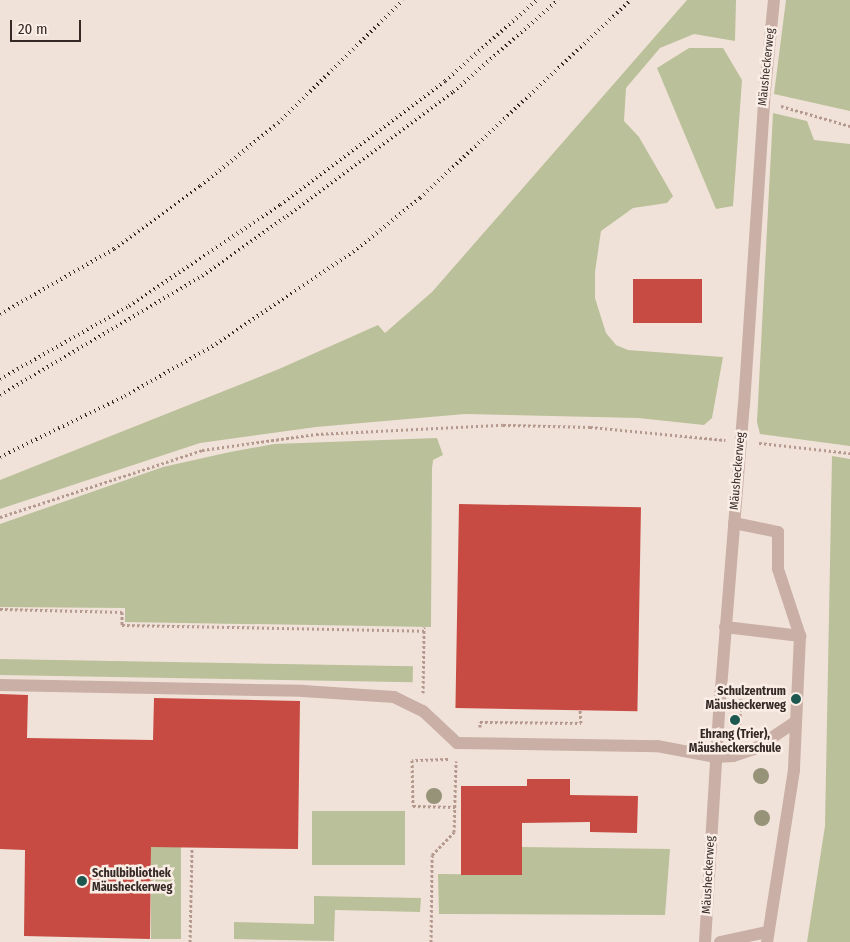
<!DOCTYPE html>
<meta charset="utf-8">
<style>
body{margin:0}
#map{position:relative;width:850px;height:942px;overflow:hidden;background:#f1e2d9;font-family:"Fira Sans Condensed",sans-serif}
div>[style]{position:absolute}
.green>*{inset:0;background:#bac099;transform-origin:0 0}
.building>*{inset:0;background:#c74b42;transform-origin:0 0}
.path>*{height:3px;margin-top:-1.5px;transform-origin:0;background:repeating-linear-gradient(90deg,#b5998f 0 2.5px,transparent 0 5px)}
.minor>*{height:12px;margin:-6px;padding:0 6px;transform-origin:6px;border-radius:6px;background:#c9afa5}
.rail>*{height:4px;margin-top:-2px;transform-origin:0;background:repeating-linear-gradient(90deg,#352926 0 1px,transparent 0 5px)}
.trees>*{width:16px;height:16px;margin:-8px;border-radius:50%;background:#969379}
.dots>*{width:14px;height:14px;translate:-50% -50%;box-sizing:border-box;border:2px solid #f9ede5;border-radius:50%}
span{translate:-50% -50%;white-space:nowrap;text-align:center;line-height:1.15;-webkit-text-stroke:5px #f9ede5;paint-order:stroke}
.street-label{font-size:12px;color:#352926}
.poi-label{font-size:12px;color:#352926;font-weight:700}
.right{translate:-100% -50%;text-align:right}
.left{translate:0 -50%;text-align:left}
.scale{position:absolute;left:10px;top:20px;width:71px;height:22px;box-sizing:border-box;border:2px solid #352926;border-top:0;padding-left:6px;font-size:15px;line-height:18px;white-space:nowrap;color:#352926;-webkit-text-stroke:4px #f9ede5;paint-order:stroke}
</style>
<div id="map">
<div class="green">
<div style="clip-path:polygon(687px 0,736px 0,735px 41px,694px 34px,660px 48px,626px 88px,624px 121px,639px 137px,673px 196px,667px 203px,633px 208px,601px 231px,595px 272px,595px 298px,606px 333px,616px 345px,628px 350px,723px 357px,712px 418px,704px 425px,638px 418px,465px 414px,316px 427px,200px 443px,0 509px,0 480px,279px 369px,378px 325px,385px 333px,432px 292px)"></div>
<div style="clip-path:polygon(786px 0,850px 0,850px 111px,774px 94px)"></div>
<div style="clip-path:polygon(689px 48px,723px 48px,742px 80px,733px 206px,716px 209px,657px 68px)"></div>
<div style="clip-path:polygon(773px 113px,807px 121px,814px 140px,850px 144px,850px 446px,760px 434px,757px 422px)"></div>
<div style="clip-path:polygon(437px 438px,443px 455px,433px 460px,432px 469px,431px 627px,125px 622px,125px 608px,0 607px,0 524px,163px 467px,230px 452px,274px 444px)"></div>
<div style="clip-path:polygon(832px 456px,850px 459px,850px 942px,807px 942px,825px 826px)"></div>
<div style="left:0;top:659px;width:413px;height:16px;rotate:1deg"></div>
<div style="left:312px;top:811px;width:93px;height:54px"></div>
<div style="left:151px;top:847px;width:30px;height:92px"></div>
<div style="clip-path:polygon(522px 847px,670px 849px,665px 915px,439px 914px,438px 874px,522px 875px)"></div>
<div style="clip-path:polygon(314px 896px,421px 898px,420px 912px,335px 910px,334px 941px,234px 939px,234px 922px,314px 924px)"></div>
</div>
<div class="building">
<div style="left:633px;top:279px;width:69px;height:44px"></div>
<div style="left:459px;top:504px;width:182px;height:204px;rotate:1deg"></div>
<div style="clip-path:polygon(0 694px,28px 695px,27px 738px,153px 740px,154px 698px,300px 701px,298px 849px,151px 847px,150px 939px,24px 936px,25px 850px,0 849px)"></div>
<div style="clip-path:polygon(527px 779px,570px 779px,570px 795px,638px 796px,637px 833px,590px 832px,590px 822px,522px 823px,522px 875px,461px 875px,461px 786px,527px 786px)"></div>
</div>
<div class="path">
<div style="left:781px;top:106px;width:72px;rotate:16.2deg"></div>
<div style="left:759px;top:443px;width:92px;rotate:6.3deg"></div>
<div style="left:0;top:517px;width:213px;rotate:-18.3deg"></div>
<div style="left:202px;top:450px;width:115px;rotate:-8deg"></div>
<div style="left:316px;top:434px;width:187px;rotate:-2.8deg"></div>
<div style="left:503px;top:425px;width:87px;rotate:1.3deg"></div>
<div style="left:590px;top:427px;width:136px;rotate:5.5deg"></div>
<div style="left:0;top:609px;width:122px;rotate:1.4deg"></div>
<div style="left:122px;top:612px;width:13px;rotate:90deg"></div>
<div style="left:122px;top:625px;width:302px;rotate:1.1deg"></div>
<div style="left:423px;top:693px;width:66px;rotate:-89.1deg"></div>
<div style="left:480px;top:727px;width:5px;rotate:-90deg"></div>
<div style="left:480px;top:722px;width:101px;rotate:0.6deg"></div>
<div style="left:581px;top:723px;width:13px;rotate:-94deg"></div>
<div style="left:739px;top:736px;width:42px;rotate:-87.3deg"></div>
<div style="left:448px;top:759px;width:36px;rotate:178deg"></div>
<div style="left:412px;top:760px;width:46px;rotate:88.8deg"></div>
<div style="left:413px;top:806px;width:42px;rotate:1.4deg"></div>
<div style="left:190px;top:942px;width:95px;rotate:-88.8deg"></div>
<div style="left:431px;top:942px;width:87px;rotate:-89.3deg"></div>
<div style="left:432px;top:855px;width:32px;rotate:-46deg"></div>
<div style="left:454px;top:832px;width:71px;rotate:-88.4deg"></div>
</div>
<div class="minor">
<div style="left:734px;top:523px;width:45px;rotate:11.6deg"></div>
<div style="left:778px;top:532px;width:37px;rotate:90deg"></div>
<div style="left:778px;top:569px;width:71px;rotate:71.8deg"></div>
<div style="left:800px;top:636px;width:134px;rotate:92.6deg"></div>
<div style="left:794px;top:770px;width:174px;rotate:98.9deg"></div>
<div style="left:725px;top:627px;width:76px;rotate:6.8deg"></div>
<div style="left:0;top:685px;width:303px;rotate:1.1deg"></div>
<div style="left:303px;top:691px;width:91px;rotate:3.8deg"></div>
<div style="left:394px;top:697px;width:32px;rotate:26deg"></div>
<div style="left:423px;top:711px;width:47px;rotate:43.3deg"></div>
<div style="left:457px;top:743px;width:200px;rotate:0.9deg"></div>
<div style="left:657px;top:746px;width:60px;rotate:10.6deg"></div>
<div style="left:716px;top:757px;width:17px;rotate:-3deg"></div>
<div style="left:733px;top:756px;width:23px;rotate:-18deg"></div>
<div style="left:755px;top:749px;width:48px;rotate:-34deg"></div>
<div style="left:705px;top:942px;width:229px;rotate:-86.5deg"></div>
<div style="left:719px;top:713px;width:309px;rotate:-85.4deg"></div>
<div style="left:744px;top:405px;width:306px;rotate:-86.2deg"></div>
<div style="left:764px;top:100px;width:100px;rotate:-84.3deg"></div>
<div style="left:720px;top:942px;width:48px;rotate:-12deg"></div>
</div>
<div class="rail">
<div style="left:0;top:314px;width:131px;rotate:-29.7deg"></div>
<div style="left:114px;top:249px;width:107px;rotate:-36.2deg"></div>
<div style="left:200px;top:186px;width:100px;rotate:-38.9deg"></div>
<div style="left:278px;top:123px;width:175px;rotate:-44.5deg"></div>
<div style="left:0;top:379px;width:148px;rotate:-29.5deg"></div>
<div style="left:129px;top:306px;width:182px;rotate:-33.8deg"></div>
<div style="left:280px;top:205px;width:206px;rotate:-36.9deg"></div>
<div style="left:445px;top:81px;width:123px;rotate:-41.4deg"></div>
<div style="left:0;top:395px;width:234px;rotate:-30.5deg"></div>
<div style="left:202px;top:276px;width:104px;rotate:-35.2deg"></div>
<div style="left:287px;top:216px;width:207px;rotate:-36.8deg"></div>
<div style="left:453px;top:92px;width:140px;rotate:-41.2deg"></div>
<div style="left:0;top:457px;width:139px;rotate:-26deg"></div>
<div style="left:125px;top:396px;width:105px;rotate:-29.7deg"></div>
<div style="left:216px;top:344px;width:165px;rotate:-33.9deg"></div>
<div style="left:353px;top:252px;width:86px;rotate:-38.9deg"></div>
<div style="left:420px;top:198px;width:289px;rotate:-43.2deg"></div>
</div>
<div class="trees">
<div style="left:761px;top:776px"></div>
<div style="left:434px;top:796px"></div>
<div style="left:762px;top:818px"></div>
</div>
<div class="dots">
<div style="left:796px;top:699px;background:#1c5750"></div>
<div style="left:735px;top:720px;background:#1c5750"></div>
<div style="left:82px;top:881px;background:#1c5750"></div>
</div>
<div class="street-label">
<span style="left:767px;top:67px;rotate:-84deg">Mäusheckerweg</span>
<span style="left:738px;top:471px;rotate:-85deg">Mäusheckerweg</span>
<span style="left:709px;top:875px;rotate:-87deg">Mäusheckerweg</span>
</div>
<div class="poi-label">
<span class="right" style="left:786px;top:699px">Schulzentrum<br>Mäusheckerweg</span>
<span style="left:735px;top:742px">Ehrang (Trier),<br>Mäusheckerschule</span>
<span class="left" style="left:92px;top:881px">Schulbibliothek<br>Mäusheckerweg</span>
</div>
<div class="scale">20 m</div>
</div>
